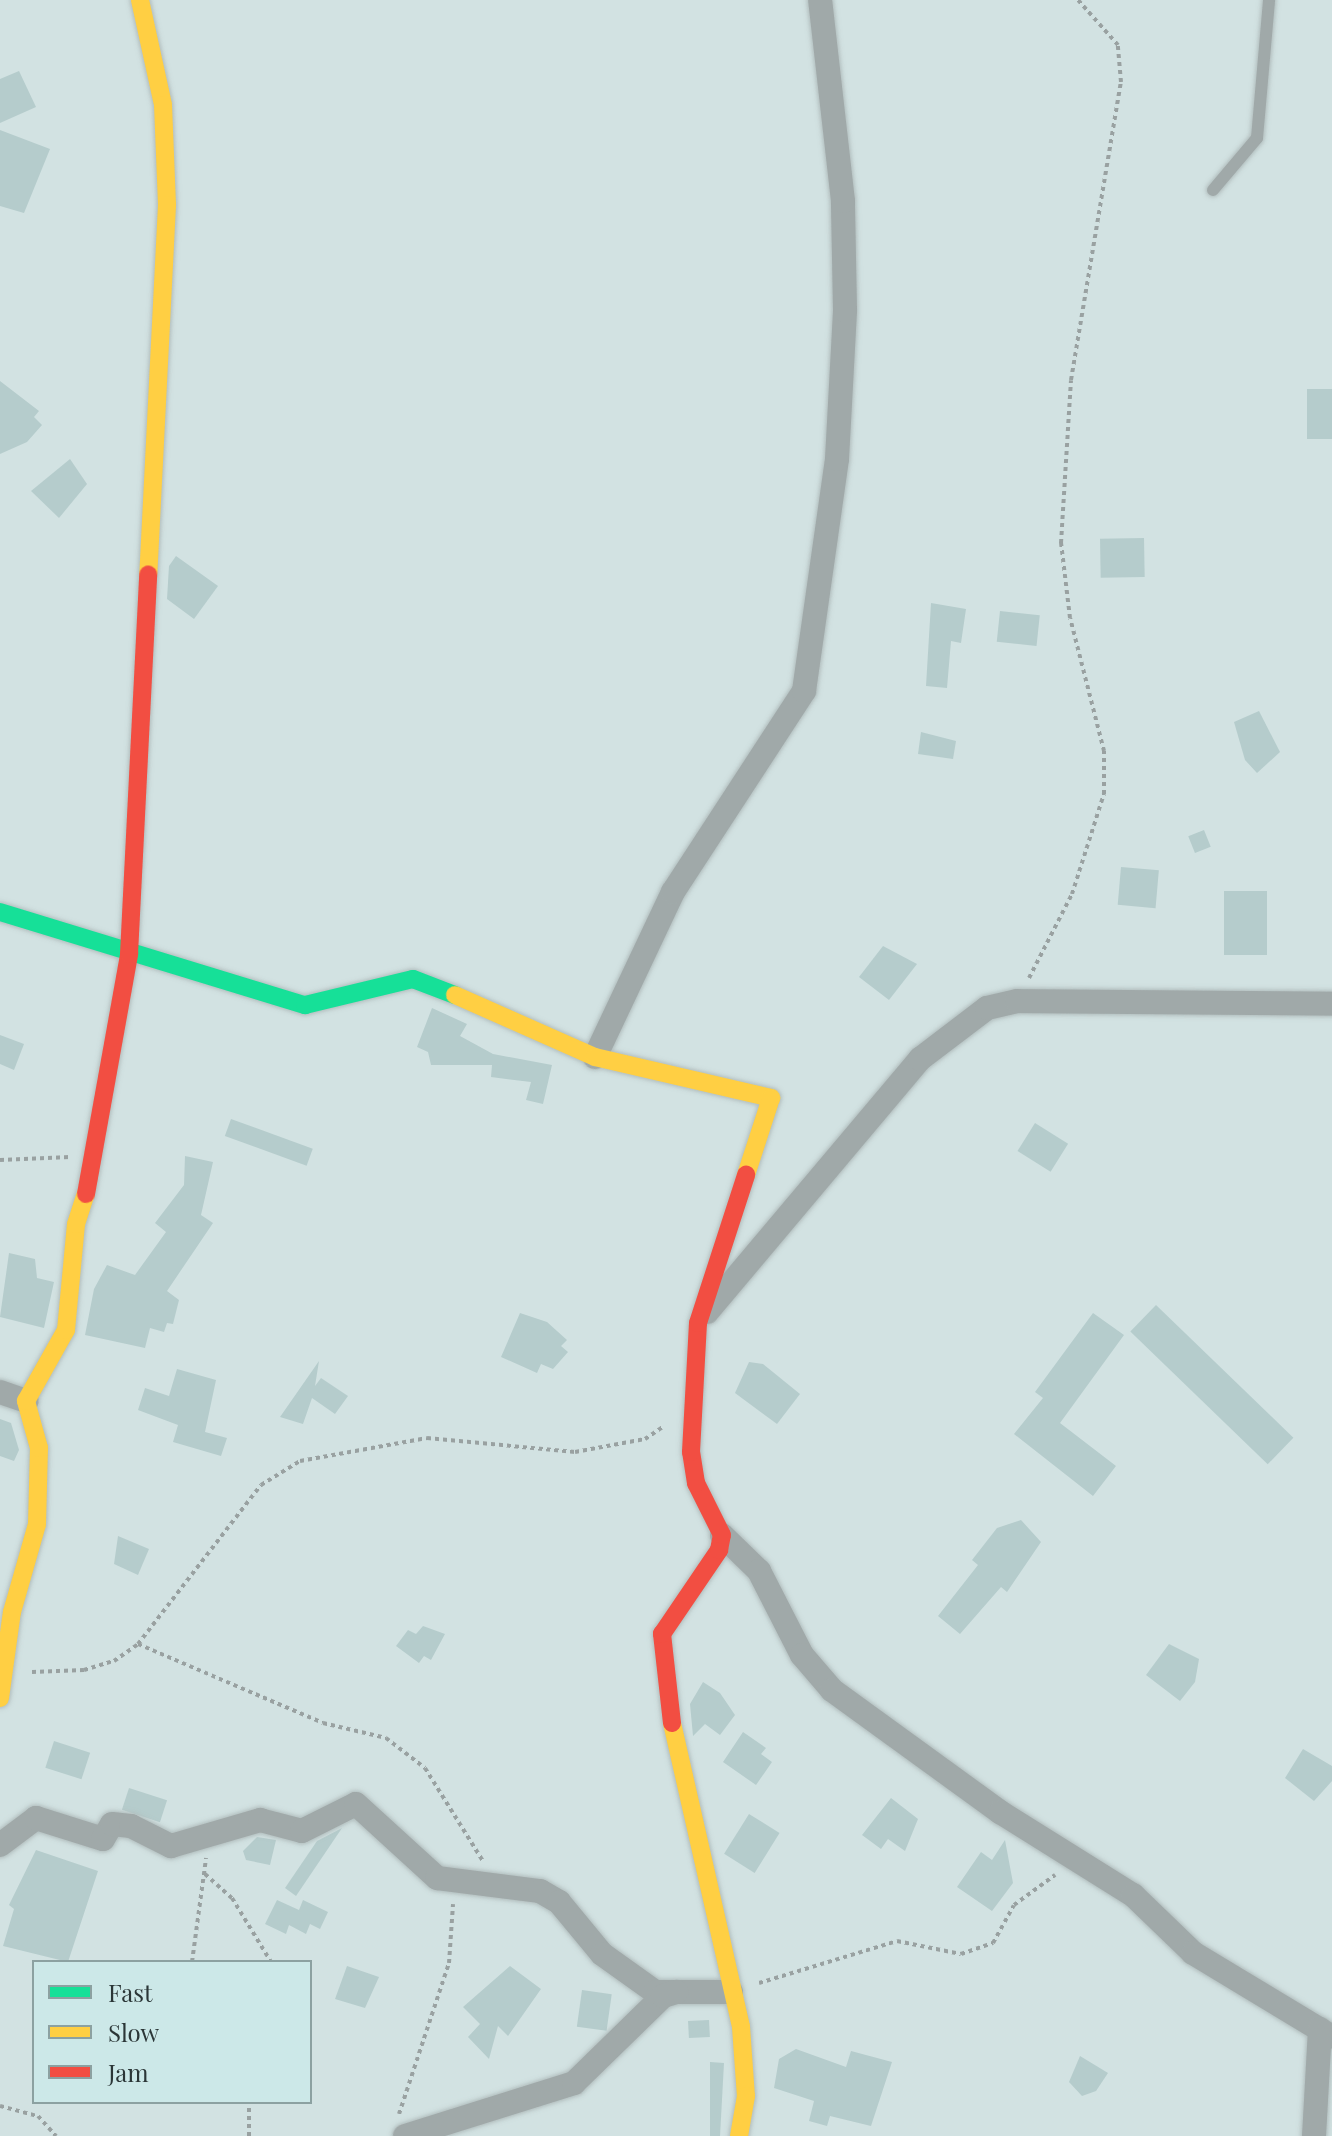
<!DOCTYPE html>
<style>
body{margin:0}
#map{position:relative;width:1332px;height:2136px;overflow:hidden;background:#d2e2e2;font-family:"Playfair Display",serif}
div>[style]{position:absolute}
.building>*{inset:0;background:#b5cccc;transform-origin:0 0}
.path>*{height:4px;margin-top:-2px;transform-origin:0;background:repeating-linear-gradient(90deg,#99a1a1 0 4px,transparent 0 8px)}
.roads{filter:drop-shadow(0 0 2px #b2bebe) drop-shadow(0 0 2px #b2bebe)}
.lane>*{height:12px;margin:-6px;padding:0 6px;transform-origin:6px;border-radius:6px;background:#a0a9a9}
.street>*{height:24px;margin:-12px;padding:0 12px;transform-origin:12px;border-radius:12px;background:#a0a9a9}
.fast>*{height:18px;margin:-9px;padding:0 9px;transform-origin:9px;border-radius:9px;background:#16e098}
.slow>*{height:18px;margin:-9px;padding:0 9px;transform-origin:9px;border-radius:9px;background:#ffcf43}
.jam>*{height:18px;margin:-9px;padding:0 9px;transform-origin:9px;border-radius:9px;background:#f24e42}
span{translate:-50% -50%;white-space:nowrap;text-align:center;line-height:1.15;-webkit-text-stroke:7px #cce8e8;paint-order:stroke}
.legend{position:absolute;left:32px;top:1960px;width:280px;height:144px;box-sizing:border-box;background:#cce8e8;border:2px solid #8ca1a1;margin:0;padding:10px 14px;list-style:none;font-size:24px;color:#2b3637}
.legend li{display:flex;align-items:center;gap:16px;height:40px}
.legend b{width:40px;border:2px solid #8ca1a1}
</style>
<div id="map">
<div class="building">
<div style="clip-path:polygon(19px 71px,36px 107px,0 123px,0 79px)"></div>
<div style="clip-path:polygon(0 130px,50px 149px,24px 213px,0 206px)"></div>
<div style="clip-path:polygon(0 381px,39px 411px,34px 417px,42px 425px,27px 442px,0 454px)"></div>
<div style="left:1307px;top:389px;width:25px;height:50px"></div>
<div style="clip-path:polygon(70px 459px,87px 484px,59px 518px,31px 491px)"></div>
<div style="left:1144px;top:538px;width:39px;height:44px;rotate:89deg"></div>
<div style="clip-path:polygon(176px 556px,218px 586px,194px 619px,167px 599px,169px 566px)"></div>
<div style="clip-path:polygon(931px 603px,966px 609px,961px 643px,951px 641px,947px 688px,926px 686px)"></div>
<div style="left:1000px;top:611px;width:40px;height:31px;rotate:6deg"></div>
<div style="clip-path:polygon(1259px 711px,1280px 752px,1257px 773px,1245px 760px,1234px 722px)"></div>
<div style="clip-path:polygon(921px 732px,956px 741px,953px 759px,918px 754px)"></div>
<div style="left:1204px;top:830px;width:18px;height:17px;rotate:68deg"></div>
<div style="left:1121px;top:867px;width:38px;height:38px;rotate:5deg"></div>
<div style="left:1224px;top:891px;width:43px;height:64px"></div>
<div style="clip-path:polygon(883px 946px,917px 964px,889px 1000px,859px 977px)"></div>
<div style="clip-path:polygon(432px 1008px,467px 1024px,460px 1036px,493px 1054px,552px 1065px,543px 1104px,526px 1100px,531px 1082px,491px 1077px,492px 1065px,431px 1065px,428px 1052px,417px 1047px)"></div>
<div style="clip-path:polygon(0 1035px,24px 1044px,14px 1070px,0 1064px)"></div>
<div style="left:231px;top:1119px;width:87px;height:18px;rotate:20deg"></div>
<div style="left:1035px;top:1123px;width:39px;height:33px;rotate:32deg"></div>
<div style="clip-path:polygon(185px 1156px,213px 1162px,201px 1215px,213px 1223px,167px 1291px,179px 1300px,173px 1324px,167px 1323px,164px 1332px,150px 1328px,145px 1348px,85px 1335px,94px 1289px,107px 1265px,135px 1275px,166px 1232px,155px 1223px,184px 1185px)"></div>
<div style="clip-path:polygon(9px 1253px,35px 1259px,37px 1278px,54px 1282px,44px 1328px,0 1317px)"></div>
<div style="left:1156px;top:1305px;width:191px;height:37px;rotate:44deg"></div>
<div style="clip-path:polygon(520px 1313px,547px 1322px,567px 1340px,561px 1346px,568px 1352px,553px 1369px,541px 1364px,537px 1373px,501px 1357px)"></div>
<div style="clip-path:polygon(1093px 1313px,1124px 1335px,1060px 1423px,1116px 1466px,1093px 1496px,1014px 1434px,1043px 1398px,1035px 1392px)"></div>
<div style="clip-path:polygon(319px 1361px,315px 1386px,321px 1378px,348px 1396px,335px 1414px,312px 1398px,303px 1424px,280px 1417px)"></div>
<div style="clip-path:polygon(749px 1362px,763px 1364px,800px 1394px,777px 1424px,735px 1393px)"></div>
<div style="clip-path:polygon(177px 1369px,216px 1380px,205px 1432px,227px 1438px,221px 1456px,173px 1442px,178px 1425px,138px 1410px,145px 1388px,169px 1396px)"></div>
<div style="clip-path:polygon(0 1419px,11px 1423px,19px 1450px,14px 1461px,0 1456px)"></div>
<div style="clip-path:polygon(1021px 1520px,1041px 1542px,1007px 1592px,1001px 1587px,960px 1634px,938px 1616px,978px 1565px,972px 1560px,997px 1528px)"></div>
<div style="clip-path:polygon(118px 1536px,149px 1549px,138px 1575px,114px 1564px)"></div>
<div style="clip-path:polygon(423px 1626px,445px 1634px,431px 1660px,424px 1656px,419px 1663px,396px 1646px,408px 1630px,416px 1634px)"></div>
<div style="clip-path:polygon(1169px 1644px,1199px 1659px,1195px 1682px,1180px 1701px,1146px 1675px)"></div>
<div style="clip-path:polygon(703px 1682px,720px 1693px,735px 1715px,720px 1735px,705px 1724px,693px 1736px,690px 1704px)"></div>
<div style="clip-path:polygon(743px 1732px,766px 1748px,761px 1754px,772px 1762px,756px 1785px,723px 1762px)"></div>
<div style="left:54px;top:1741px;width:38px;height:28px;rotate:18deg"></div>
<div style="clip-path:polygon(1303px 1749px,1332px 1766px,1332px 1781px,1314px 1801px,1285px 1778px)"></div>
<div style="left:129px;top:1788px;width:40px;height:23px;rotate:18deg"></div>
<div style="clip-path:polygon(891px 1798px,918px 1819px,905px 1851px,888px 1839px,881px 1849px,862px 1835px)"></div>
<div style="left:749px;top:1814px;width:36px;height:47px;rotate:32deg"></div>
<div style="clip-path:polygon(342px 1828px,296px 1896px,285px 1888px,317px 1841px)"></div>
<div style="clip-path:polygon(257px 1837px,276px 1840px,270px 1865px,246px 1860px,243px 1851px)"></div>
<div style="clip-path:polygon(1005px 1840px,1013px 1883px,992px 1911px,957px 1887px,981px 1852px,992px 1860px)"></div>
<div style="clip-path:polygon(36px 1850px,98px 1871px,68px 1962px,3px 1946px,14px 1909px,9px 1905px)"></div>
<div style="clip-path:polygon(277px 1900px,299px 1910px,303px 1900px,328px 1912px,320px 1929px,310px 1924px,306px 1934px,289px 1925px,286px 1934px,265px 1924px)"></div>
<div style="clip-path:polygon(347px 1966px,379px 1977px,365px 2008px,335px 1999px)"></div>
<div style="clip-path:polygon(510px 1966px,541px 1989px,508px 2036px,498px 2026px,489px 2059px,468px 2037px,480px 2024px,463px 2007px)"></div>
<div style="left:582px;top:1990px;width:30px;height:37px;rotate:8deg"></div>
<div style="left:709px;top:2020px;width:17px;height:21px;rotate:87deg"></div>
<div style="clip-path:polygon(796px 2049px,846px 2067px,851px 2051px,892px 2062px,871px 2126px,830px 2116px,827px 2126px,809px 2121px,814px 2101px,774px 2088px,779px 2059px)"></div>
<div style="clip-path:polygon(1080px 2056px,1108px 2073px,1096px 2091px,1082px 2096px,1069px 2082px)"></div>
<div style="clip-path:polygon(710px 2062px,724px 2063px,720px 2136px,710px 2136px)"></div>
</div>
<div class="path">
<div style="left:1029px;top:978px;width:94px;rotate:-62.9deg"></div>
<div style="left:1072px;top:894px;width:105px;rotate:-72.3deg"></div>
<div style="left:1104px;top:794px;width:43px;rotate:-90deg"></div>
<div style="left:1104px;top:751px;width:137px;rotate:-104.3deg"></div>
<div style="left:1070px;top:618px;width:76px;rotate:-96.8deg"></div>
<div style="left:1061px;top:543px;width:163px;rotate:-86.5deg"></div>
<div style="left:1071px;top:380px;width:302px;rotate:-80.5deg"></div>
<div style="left:1121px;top:82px;width:37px;rotate:-95deg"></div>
<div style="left:1118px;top:45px;width:60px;rotate:-131.6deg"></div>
<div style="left:0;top:1160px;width:70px;rotate:-2.5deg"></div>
<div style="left:138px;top:1644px;width:201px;rotate:23.1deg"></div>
<div style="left:323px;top:1723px;width:65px;rotate:13.4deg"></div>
<div style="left:386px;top:1738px;width:49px;rotate:37.6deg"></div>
<div style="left:425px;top:1768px;width:110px;rotate:58.1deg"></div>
<div style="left:32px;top:1672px;width:52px;rotate:-2.2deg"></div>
<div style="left:84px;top:1670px;width:31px;rotate:-17deg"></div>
<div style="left:114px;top:1661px;width:29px;rotate:-35deg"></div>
<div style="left:138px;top:1644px;width:201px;rotate:-52.3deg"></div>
<div style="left:261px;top:1485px;width:46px;rotate:-31.6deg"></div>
<div style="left:300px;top:1461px;width:129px;rotate:-10.3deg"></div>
<div style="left:427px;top:1438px;width:149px;rotate:5.4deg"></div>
<div style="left:575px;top:1452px;width:71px;rotate:-10.5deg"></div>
<div style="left:645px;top:1439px;width:22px;rotate:-34deg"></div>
<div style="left:205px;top:1874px;width:36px;rotate:42deg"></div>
<div style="left:232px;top:1898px;width:75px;rotate:58.6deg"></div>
<div style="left:192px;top:1962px;width:105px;rotate:-82.3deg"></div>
<div style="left:759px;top:1983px;width:144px;rotate:-16.9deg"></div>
<div style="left:897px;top:1941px;width:65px;rotate:11.5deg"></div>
<div style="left:961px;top:1954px;width:34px;rotate:-19deg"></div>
<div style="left:993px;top:1943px;width:43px;rotate:-61.1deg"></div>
<div style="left:1014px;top:1905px;width:51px;rotate:-36.2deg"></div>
<div style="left:0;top:2106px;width:39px;rotate:15deg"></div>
<div style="left:38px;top:2116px;width:27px;rotate:48deg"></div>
<div style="left:399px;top:2114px;width:159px;rotate:-71.7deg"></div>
<div style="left:449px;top:1963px;width:59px;rotate:-86.1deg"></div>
<div style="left:249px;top:2136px;width:34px;rotate:-90deg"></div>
</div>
<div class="roads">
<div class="lane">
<div style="left:1213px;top:190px;width:68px;rotate:-49.8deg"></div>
<div style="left:1257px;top:138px;width:139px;rotate:-85deg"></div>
</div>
<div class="street">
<div style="left:595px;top:1057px;width:183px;rotate:-64.7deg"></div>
<div style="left:673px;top:892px;width:240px;rotate:-56.9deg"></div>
<div style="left:804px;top:691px;width:234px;rotate:-81.9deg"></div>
<div style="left:837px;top:459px;width:149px;rotate:-86.9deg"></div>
<div style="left:845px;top:310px;width:109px;rotate:-91.1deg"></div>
<div style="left:843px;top:201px;width:202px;rotate:-96.5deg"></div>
<div style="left:707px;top:1312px;width:331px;rotate:-49.9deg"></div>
<div style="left:920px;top:1059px;width:84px;rotate:-37.3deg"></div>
<div style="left:987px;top:1008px;width:31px;rotate:-13deg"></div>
<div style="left:1017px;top:1001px;width:315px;rotate:0.5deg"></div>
<div style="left:0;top:1392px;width:28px;rotate:19deg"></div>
<div style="left:722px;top:1535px;width:52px;rotate:44.2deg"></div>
<div style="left:759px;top:1571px;width:94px;rotate:62.9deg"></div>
<div style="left:802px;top:1655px;width:46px;rotate:49.4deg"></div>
<div style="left:832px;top:1690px;width:208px;rotate:36deg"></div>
<div style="left:1000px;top:1812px;width:157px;rotate:32deg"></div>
<div style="left:1133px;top:1895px;width:83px;rotate:44deg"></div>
<div style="left:1193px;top:1953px;width:162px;rotate:31.1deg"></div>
<div style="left:0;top:1845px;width:45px;rotate:-36.9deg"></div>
<div style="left:36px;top:1818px;width:70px;rotate:17.4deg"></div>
<div style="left:103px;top:1839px;width:17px;rotate:-59deg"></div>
<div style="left:112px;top:1824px;width:19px;rotate:6deg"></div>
<div style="left:131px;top:1826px;width:45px;rotate:26.6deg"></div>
<div style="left:171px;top:1846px;width:93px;rotate:-16.3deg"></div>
<div style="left:260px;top:1820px;width:43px;rotate:14.7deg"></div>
<div style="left:302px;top:1831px;width:60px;rotate:-26.6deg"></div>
<div style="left:356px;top:1804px;width:110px;rotate:42.4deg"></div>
<div style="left:437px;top:1878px;width:104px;rotate:7.2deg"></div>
<div style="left:540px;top:1891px;width:22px;rotate:30deg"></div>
<div style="left:559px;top:1902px;width:67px;rotate:50.4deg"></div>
<div style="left:602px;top:1954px;width:65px;rotate:35.6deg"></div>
<div style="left:655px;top:1992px;width:76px"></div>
<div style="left:405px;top:2136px;width:177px;rotate:-17.4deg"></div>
<div style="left:574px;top:2083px;width:124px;rotate:-44.3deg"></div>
<div style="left:663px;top:1996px;width:14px;rotate:-17deg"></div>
<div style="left:1314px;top:2136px;width:107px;rotate:-86.8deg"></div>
</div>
<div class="fast">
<div style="left:0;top:912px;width:319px;rotate:17deg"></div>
<div style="left:305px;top:1005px;width:111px;rotate:-13.5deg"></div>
<div style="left:413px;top:979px;width:45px;rotate:20.9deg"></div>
</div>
<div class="slow">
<div style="left:140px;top:0;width:107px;rotate:77.6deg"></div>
<div style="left:163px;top:105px;width:100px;rotate:87.7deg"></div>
<div style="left:167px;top:205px;width:369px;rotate:92.9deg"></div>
<div style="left:455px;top:995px;width:153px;rotate:23.9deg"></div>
<div style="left:595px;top:1057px;width:181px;rotate:13.1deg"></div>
<div style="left:771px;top:1098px;width:81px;rotate:108deg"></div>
<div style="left:0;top:1698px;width:87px;rotate:-82.1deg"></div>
<div style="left:12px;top:1612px;width:91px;rotate:-74.1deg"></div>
<div style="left:37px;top:1524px;width:76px;rotate:-88.5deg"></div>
<div style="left:39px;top:1448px;width:49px;rotate:-105.5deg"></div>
<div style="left:26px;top:1401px;width:81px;rotate:-60.6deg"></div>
<div style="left:66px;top:1330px;width:106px;rotate:-84.6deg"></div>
<div style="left:76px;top:1224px;width:32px;rotate:-72deg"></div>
<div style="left:672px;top:1723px;width:312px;rotate:77.2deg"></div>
<div style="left:741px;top:2027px;width:69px;rotate:85.9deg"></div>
<div style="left:746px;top:2096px;width:41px;rotate:99.9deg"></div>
</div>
<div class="jam">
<div style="left:86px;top:1194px;width:244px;rotate:-79.8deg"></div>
<div style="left:129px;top:954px;width:380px;rotate:-87.1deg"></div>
<div style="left:672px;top:1723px;width:90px;rotate:-96.4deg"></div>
<div style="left:662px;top:1634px;width:102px;rotate:-55.8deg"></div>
<div style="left:719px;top:1550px;width:15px;rotate:-79deg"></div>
<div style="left:722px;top:1535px;width:58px;rotate:-116.6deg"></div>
<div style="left:696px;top:1483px;width:31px;rotate:-99deg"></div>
<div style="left:691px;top:1452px;width:129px;rotate:-86.9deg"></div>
<div style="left:698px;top:1323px;width:156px;rotate:-72deg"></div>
</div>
</div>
<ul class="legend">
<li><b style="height:10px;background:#16e098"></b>Fast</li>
<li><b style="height:10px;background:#ffcf43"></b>Slow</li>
<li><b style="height:10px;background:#f24e42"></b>Jam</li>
</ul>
</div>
